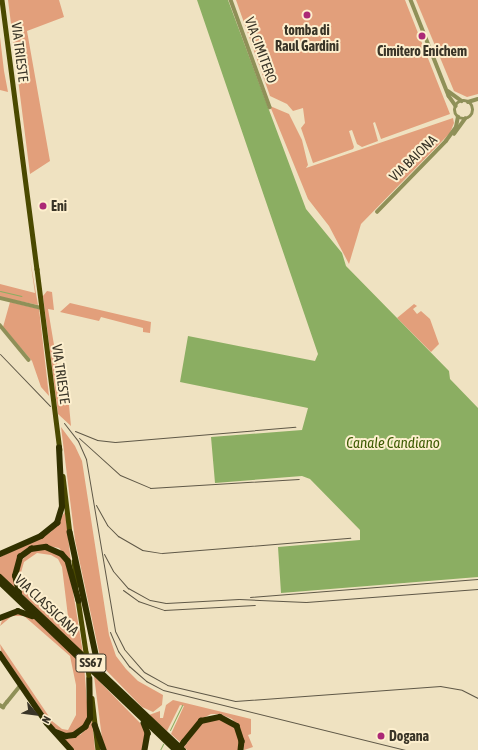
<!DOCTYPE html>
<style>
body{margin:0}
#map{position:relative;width:478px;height:750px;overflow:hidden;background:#efe2c1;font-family:"Asap Condensed",sans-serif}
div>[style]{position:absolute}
.green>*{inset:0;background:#e29f7b}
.water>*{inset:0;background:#8bae62}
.stream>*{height:1px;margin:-0.5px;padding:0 0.5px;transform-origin:0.5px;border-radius:0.5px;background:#8bae62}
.minor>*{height:3.5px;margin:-1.75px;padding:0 1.75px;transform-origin:1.75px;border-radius:1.75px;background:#8f9058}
.minor>.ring{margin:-1.75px;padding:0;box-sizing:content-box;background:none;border:3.5px solid #8f9058;border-radius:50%}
.major>*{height:4.5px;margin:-2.25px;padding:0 2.25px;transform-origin:2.25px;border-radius:2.25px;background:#4a4900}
.highway>*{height:5.5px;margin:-2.75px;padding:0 2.75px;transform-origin:2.75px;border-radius:2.75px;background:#313000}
.rail>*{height:1px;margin:-0.5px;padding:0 0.5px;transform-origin:0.5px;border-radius:0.5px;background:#5f5847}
.major-bridge>*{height:4.5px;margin:-2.25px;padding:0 2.25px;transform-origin:2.25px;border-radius:2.25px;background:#4a4900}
.highway-bridge>*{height:5.5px;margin:-2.75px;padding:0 2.75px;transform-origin:2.75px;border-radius:2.75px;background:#313000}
.dots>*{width:11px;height:11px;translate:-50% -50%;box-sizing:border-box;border:2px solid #fdefce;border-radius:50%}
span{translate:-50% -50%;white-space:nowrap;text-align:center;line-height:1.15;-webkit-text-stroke:4px #fdefce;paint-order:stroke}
.shield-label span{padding:1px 3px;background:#fdefce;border:1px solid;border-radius:3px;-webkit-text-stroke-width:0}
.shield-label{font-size:13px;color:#393427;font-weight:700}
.poi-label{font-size:14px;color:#393427;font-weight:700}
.left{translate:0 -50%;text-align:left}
.street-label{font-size:14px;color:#393427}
.water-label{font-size:15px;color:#3d5c04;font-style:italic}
.north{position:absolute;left:16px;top:694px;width:40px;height:40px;-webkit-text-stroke:3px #fdefce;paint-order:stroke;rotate:118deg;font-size:11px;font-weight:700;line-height:16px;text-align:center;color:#393427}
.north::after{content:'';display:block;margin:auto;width:14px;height:18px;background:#393427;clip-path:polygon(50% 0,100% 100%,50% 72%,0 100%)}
</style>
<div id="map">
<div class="green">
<div style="clip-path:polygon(8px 0,59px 0,64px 17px,27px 31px,50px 161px,30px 174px)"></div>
<div style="clip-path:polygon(236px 0,405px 0,450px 114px,381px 139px,375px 122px,373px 123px,378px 141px,362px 147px,357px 144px,352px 130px,349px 131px,354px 147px,353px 149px,313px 163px,301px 128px,305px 123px,303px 108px,293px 111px,287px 104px,270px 96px)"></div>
<div style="clip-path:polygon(416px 0,478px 0,478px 94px,467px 97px,454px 91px)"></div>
<div style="clip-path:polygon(0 37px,4px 71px,8px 92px,0 90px)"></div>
<div style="clip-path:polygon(270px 106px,289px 114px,302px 140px,308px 165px,306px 168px,453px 118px,454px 123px,450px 133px,361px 224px,349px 264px,329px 226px,308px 199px)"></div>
<div style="clip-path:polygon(30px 259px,38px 305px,0 297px,0 284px,35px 293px)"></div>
<div style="clip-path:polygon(47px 291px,52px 292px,54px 310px,48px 309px,64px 405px,69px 405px,71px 426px,58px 414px,43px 296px)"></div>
<div style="clip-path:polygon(10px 302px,39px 309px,49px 396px,41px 387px,32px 361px,3px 327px)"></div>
<div style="clip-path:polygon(70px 303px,151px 322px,150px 333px,143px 332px,143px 328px,101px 317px,99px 321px,60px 312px)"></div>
<div style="clip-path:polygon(414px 304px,417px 306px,413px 309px,417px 314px,421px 311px,430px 319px,439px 344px,431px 352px,397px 318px)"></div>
<div style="clip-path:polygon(61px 427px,75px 446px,82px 461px,109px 635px,116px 656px,126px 669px,138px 681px,163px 695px,162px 705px,153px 712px,142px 707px,102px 666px,75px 540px)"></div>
<div style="clip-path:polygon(65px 512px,71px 562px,59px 548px,44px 545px,35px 546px,16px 564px,13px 573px,16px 590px,0 574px,0 557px,51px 532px)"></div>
<div style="clip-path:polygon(evenodd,42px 548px,62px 556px,69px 567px,83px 653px,21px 593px,17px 575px,20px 562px,30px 552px,42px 548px,37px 553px,51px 555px,58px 559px,62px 567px,70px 633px,31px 598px,20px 583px,20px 576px,24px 562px,37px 553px)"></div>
<div style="clip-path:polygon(16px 613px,31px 616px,84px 665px,88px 715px,86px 723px,72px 734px,64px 734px,52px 726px,1px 651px,0 644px,52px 721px,62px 729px,68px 730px,76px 715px,76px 685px,70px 656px,24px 616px,12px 616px,0 626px,3px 618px)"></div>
<div style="clip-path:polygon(94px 676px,145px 728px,147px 735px,143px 750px,106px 750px,102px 738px)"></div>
<div style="clip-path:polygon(173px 700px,251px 719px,251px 734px,248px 735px,253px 747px,244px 750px,240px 728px,232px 719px,220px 714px,211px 714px,199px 720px,181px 743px,171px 734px,184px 706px,180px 705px,167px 731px,149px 715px,160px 711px,160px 718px,163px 718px,166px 705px)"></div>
<div style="clip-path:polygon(217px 718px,235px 727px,239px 734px,240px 750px,187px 750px,184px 747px,201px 724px)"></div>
<div style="clip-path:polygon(92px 720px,95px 750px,73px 750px,60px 736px,80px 735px,89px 726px)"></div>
</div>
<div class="water">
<div style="clip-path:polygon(197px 0,228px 0,306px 209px,342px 253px,346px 266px,449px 371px,450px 379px,478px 408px,478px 577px,281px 593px,278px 547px,360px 540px,360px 530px,310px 479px,302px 476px,215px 483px,211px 437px,302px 430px,308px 408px,180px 382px,188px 336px,315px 361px,318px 354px)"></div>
</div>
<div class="stream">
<div style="left:0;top:291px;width:22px;rotate:13deg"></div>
<div style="left:170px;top:730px;width:28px;rotate:-64deg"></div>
<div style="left:160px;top:750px;width:7px;rotate:-63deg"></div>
</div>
<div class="minor">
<div style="left:231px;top:0;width:114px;rotate:70deg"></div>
<div style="left:411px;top:0;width:103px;rotate:68.4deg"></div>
<div style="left:449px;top:96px;width:12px;rotate:55deg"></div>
<div style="left:448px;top:91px;width:17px;rotate:36deg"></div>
<div class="ring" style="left:455px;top:101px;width:14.5px;height:14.5px"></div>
<div style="left:468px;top:102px;width:10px;rotate:-17deg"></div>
<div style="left:454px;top:134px;width:19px;rotate:-54deg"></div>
<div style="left:377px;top:212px;width:99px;rotate:-45.8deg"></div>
<div style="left:446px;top:141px;width:17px;rotate:-54deg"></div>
<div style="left:456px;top:127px;width:10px;rotate:-79deg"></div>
<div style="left:0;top:298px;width:43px;rotate:13.4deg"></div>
<div style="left:0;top:325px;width:45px;rotate:50.4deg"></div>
<div style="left:0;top:705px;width:4px;rotate:34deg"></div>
<div style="left:3px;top:707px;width:6px;rotate:-51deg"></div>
<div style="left:7px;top:702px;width:22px;rotate:-51deg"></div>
</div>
<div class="major">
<div style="left:2px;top:0;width:271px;rotate:82.6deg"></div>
<div style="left:37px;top:269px;width:182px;rotate:82.8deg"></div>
<div style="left:63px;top:476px;width:58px;rotate:83.1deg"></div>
<div style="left:74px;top:561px;width:24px;rotate:83deg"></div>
<div style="left:78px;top:599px;width:54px;rotate:81.4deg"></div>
<div style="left:92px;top:698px;width:52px;rotate:83.4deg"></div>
</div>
<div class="highway">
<div style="left:70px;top:532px;width:135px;rotate:78deg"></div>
<div style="left:98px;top:664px;width:7px;rotate:56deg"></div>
<div style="left:0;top:554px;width:45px;rotate:-23.7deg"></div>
<div style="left:41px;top:536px;width:21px;rotate:-39deg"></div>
<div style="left:57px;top:523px;width:17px;rotate:-73deg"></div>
<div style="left:62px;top:507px;width:59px;rotate:-92.9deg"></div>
<div style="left:0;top:577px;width:252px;rotate:43.4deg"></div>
<div style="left:0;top:582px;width:243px;rotate:43.7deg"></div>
<div style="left:19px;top:593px;width:17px;rotate:-103deg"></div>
<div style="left:15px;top:576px;width:20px;rotate:-75deg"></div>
<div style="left:20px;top:557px;width:14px;rotate:-36deg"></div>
<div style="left:31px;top:549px;width:15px;rotate:-8deg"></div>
<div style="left:46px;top:547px;width:17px;rotate:24deg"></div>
<div style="left:62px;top:554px;width:9px;rotate:49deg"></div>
<div style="left:68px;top:561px;width:41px;rotate:74.6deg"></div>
<div style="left:0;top:618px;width:19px;rotate:-21deg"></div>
<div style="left:18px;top:611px;width:15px;rotate:20deg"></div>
<div style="left:0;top:654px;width:83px;rotate:55.7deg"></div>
<div style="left:47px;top:723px;width:36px;rotate:48deg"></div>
<div style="left:144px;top:723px;width:11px;rotate:68deg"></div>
<div style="left:148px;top:733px;width:17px;rotate:100deg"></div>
<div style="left:95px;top:725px;width:27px;rotate:70deg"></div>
<div style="left:56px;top:732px;width:11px;rotate:22deg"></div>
<div style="left:66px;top:736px;width:8px;rotate:-7deg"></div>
<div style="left:74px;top:735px;width:14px;rotate:-36deg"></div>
<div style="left:85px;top:727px;width:10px;rotate:-61deg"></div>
<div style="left:90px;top:718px;width:39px;rotate:-91deg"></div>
<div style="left:184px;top:742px;width:27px;rotate:-51deg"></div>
<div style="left:201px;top:721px;width:19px;rotate:-12deg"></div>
<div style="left:220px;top:717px;width:19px;rotate:28deg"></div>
<div style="left:237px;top:726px;width:16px;rotate:72deg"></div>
<div style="left:242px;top:741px;width:9px;rotate:96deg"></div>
</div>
<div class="rail">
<div style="left:0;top:354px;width:72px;rotate:46.1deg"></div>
<div style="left:64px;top:423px;width:23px;rotate:52deg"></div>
<div style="left:78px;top:441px;width:20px;rotate:66deg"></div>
<div style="left:86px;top:459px;width:174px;rotate:80.4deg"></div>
<div style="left:115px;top:631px;width:20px;rotate:63deg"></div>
<div style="left:124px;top:649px;width:30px;rotate:49deg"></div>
<div style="left:144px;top:672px;width:26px;rotate:29deg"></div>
<div style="left:167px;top:685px;width:70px;rotate:13.2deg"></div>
<div style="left:235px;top:701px;width:206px;rotate:-4.2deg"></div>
<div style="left:440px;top:686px;width:22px;rotate:10deg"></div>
<div style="left:462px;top:690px;width:18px;rotate:27deg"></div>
<div style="left:75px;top:431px;width:24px;rotate:22deg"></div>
<div style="left:97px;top:440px;width:18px;rotate:6deg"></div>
<div style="left:115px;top:442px;width:181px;rotate:-4.8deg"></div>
<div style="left:79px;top:438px;width:55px;rotate:42.1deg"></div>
<div style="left:120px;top:475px;width:33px;rotate:23deg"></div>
<div style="left:150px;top:488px;width:149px;rotate:-3.5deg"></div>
<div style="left:96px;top:505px;width:23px;rotate:61deg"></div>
<div style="left:107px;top:525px;width:16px;rotate:45deg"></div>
<div style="left:118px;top:536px;width:28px;rotate:30deg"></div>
<div style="left:142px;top:550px;width:20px;rotate:9deg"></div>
<div style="left:162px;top:553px;width:189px;rotate:-4.6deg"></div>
<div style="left:104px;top:554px;width:19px;rotate:62deg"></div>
<div style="left:113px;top:571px;width:23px;rotate:49deg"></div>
<div style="left:128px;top:588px;width:25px;rotate:29deg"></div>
<div style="left:150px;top:600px;width:16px;rotate:11deg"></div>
<div style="left:166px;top:603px;width:73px;rotate:-3.1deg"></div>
<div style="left:239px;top:599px;width:67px;rotate:2.6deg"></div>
<div style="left:306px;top:602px;width:172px;rotate:-4.3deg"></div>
<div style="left:123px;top:590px;width:19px;rotate:36deg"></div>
<div style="left:138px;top:601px;width:28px;rotate:19deg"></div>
<div style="left:164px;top:610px;width:91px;rotate:-3.1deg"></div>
<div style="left:250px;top:597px;width:229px;rotate:-4.5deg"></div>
<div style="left:110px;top:632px;width:21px;rotate:67deg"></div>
<div style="left:118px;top:651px;width:19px;rotate:54deg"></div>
<div style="left:129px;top:666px;width:23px;rotate:41deg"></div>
<div style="left:146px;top:681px;width:19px;rotate:28deg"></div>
<div style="left:163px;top:690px;width:250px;rotate:13.9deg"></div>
</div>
<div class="major-bridge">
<div style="left:86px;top:652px;width:23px;rotate:83deg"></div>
</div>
<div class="highway-bridge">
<div style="left:178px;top:750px;width:10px;rotate:-53deg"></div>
</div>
<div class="dots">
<div style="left:307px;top:15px;background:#ab2976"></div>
<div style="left:422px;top:36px;background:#ab2976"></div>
<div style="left:43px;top:206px;background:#ab2976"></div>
<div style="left:381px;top:736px;background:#ab2976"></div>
</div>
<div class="shield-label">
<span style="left:91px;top:663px">SS67</span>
</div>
<div class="poi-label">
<span style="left:307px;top:38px">tomba di<br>Raul Gardini</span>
<span style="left:422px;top:51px">Cimitero Enichem</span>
<span class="left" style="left:51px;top:206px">Eni</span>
<span class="left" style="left:389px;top:736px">Dogana</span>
</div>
<div class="street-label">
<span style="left:261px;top:50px;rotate:70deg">VIA CIMITERO</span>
<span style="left:20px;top:52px;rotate:83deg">VIA TRIESTE</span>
<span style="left:413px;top:158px;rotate:-44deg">VIA BAIONA</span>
<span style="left:61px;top:374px;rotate:82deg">VIA TRIESTE</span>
<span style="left:47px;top:605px;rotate:43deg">VIA CLASSICANA</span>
</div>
<div class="water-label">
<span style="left:393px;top:443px">Canale Candiano</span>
</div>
<div class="north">N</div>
</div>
